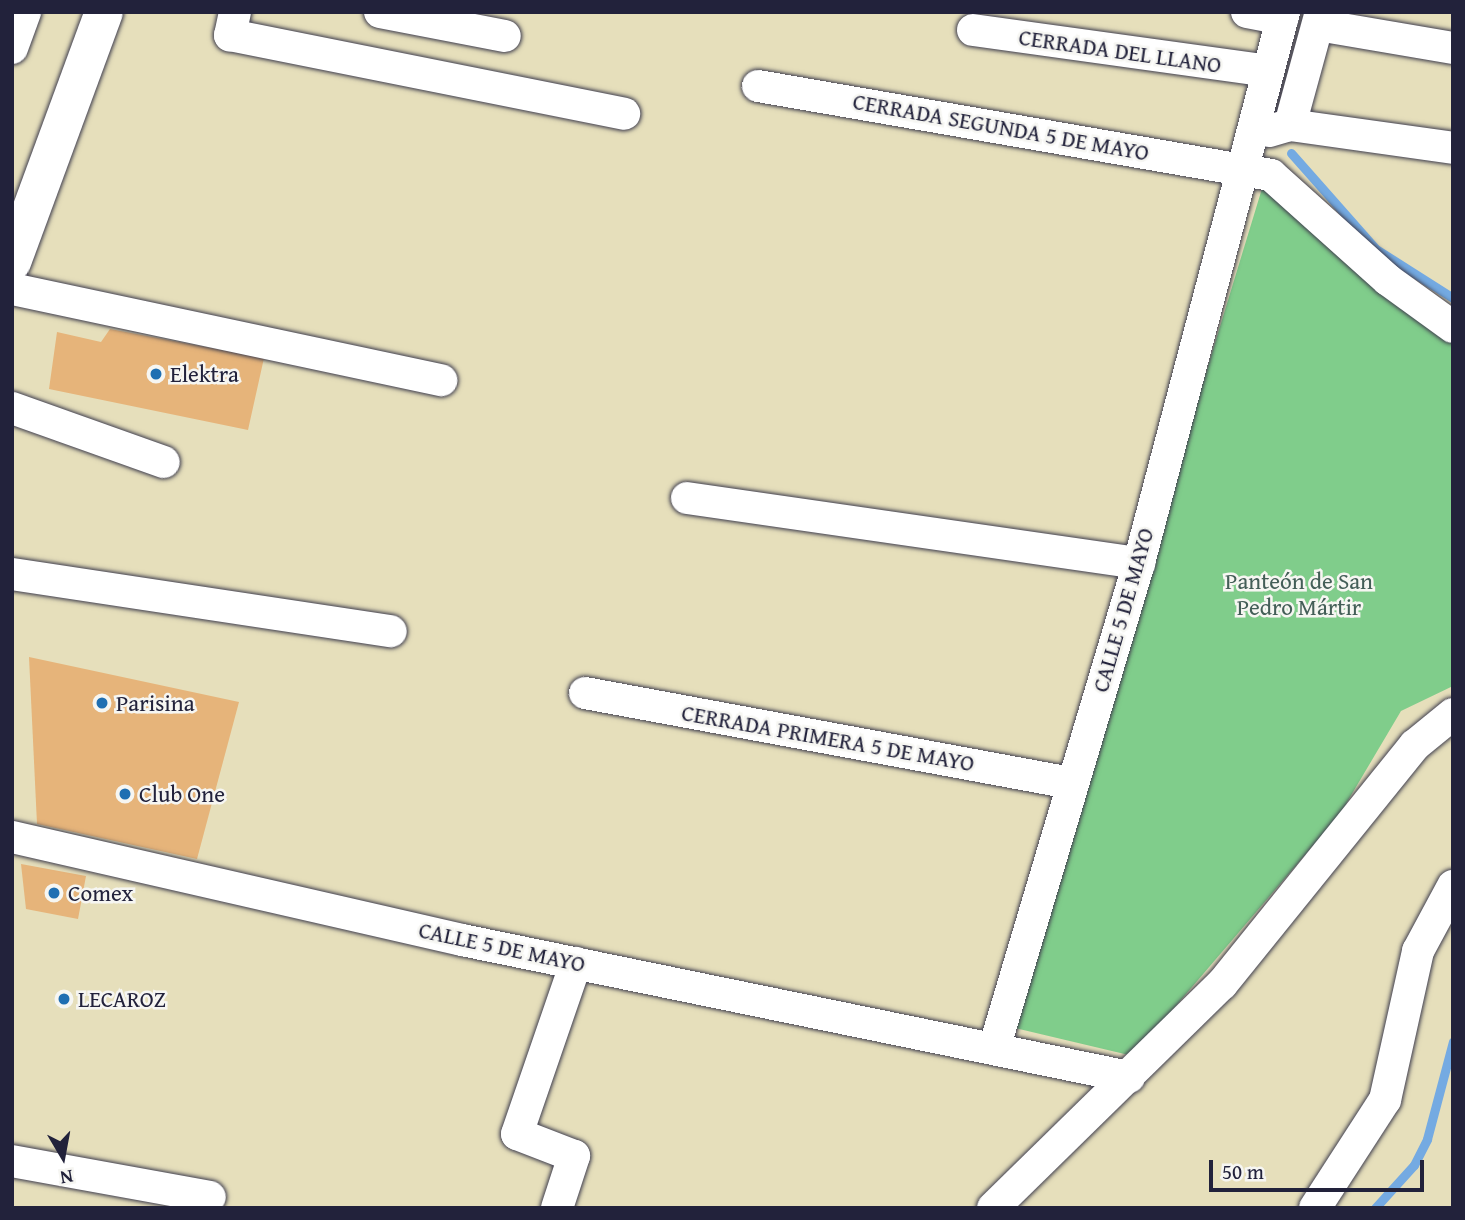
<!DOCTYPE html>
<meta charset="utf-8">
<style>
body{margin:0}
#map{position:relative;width:1465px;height:1220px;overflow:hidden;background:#e6dfbb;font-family:"Gentium Book Plus",serif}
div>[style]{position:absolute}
.green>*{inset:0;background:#80cd8b}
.stream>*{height:9px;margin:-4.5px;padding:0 4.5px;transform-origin:4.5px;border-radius:4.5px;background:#74aae2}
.building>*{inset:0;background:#e6b47a}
.roads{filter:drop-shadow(0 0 2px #3f3e4e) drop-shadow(0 0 2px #3f3e4e)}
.minor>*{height:32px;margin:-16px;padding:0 16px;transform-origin:16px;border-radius:16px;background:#fff}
.major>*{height:38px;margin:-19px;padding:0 19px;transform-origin:19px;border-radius:19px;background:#fff}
.dots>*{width:19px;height:19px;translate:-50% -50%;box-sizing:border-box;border:4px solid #f6f6f2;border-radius:50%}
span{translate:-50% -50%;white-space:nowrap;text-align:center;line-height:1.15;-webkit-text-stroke:5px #f6f6f2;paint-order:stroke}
.street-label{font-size:23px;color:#22223b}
.poi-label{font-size:23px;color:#22223b}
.left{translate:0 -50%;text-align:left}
.park-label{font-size:23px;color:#435e57}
.frame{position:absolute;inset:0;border:14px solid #22223b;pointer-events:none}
.north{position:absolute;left:28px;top:1122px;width:70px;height:70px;-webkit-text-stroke:5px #f6f6f2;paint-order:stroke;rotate:170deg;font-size:19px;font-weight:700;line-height:28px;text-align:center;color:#22223b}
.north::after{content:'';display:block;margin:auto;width:24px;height:32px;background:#22223b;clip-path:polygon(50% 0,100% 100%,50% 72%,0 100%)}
.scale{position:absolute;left:1209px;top:1160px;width:215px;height:32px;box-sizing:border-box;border:4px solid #22223b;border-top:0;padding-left:9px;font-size:21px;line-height:24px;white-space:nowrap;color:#22223b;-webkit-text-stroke:5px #f6f6f2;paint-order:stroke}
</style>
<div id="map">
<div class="green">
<div style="clip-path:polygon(1264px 182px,1453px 334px,1453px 686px,1401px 711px,1340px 814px,1133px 1056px,1007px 1026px)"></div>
</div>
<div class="stream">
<div style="left:1291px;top:153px;width:128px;rotate:48.5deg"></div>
<div style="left:1376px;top:249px;width:91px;rotate:32.5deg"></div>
<div style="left:1375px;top:1208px;width:58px;rotate:-47.8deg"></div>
<div style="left:1414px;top:1165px;width:29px;rotate:-63deg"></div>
<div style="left:1427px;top:1139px;width:101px;rotate:-75.1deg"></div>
</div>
<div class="building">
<div style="clip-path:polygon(110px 329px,264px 358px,248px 430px,49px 389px,57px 332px,101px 342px)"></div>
<div style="clip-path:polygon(29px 657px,239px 702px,197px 859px,37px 824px)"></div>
<div style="clip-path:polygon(21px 864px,86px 876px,78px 919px,26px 909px)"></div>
</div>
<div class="roads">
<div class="minor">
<div style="left:235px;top:12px;width:24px;rotate:102deg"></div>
<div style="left:230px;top:35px;width:402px;rotate:11.3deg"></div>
<div style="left:380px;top:12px;width:127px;rotate:10.9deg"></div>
<div style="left:1247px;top:12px;width:36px;rotate:11deg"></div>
<div style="left:1318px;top:25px;width:137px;rotate:9.7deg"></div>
<div style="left:973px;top:30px;width:298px;rotate:7.9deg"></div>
<div style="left:12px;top:48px;width:38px;rotate:-70deg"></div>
<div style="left:758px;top:86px;width:521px;rotate:9.84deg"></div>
<div style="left:1271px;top:175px;width:157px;rotate:41.9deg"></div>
<div style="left:1388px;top:280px;width:80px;rotate:35.9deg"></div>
<div style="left:1290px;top:125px;width:165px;rotate:8deg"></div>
<div style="left:1269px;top:131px;width:22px;rotate:-16deg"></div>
<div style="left:1290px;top:125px;width:117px;rotate:-74.7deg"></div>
<div style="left:12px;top:289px;width:439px;rotate:12deg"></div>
<div style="left:12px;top:408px;width:161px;rotate:19.6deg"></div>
<div style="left:687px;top:498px;width:457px;rotate:8.2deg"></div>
<div style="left:12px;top:574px;width:383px;rotate:8.6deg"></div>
<div style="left:585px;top:693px;width:495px;rotate:10.5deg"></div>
<div style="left:12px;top:837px;width:462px;rotate:12.9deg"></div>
<div style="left:462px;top:940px;width:681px;rotate:11.61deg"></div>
<div style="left:994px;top:1049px;width:507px;rotate:-73.39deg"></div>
<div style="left:1139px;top:563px;width:570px;rotate:-75.26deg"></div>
<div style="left:12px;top:1161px;width:201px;rotate:10.3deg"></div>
<div style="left:557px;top:1208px;width:55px;rotate:-71.9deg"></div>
<div style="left:574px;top:1156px;width:61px;rotate:-158.9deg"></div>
<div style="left:517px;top:1134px;width:181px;rotate:-71deg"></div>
<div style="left:993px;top:1208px;width:320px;rotate:-44.4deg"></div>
<div style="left:1222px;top:984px;width:307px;rotate:-51.1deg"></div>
<div style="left:1415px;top:745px;width:49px;rotate:-39.2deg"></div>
<div style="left:1315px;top:1208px;width:129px;rotate:-57.1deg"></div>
<div style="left:1385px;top:1100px;width:153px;rotate:-77.5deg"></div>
<div style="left:1418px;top:951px;width:74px;rotate:-61.7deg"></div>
</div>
<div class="major">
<div style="left:12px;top:262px;width:266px;rotate:-69.8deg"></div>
</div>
</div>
<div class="dots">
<div style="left:156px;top:374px;background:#1f6fb2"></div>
<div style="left:102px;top:703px;background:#1f6fb2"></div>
<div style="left:125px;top:794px;background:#1f6fb2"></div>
<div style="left:54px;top:893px;background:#1f6fb2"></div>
<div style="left:64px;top:999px;background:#1f6fb2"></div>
</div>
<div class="street-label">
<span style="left:1120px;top:51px;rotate:8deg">CERRADA DEL LLANO</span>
<span style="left:1001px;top:127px;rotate:10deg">CERRADA SEGUNDA 5 DE MAYO</span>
<span style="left:1123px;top:610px;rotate:-74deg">CALLE 5 DE MAYO</span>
<span style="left:828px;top:738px;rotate:10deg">CERRADA PRIMERA 5 DE MAYO</span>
<span style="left:502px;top:947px;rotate:12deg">CALLE 5 DE MAYO</span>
</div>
<div class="poi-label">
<span class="left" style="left:170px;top:374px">Elektra</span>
<span class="left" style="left:116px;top:703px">Parisina</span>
<span class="left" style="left:139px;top:794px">Club One</span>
<span class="left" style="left:68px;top:893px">Comex</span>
<span class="left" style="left:78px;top:999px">LECAROZ</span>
</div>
<div class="park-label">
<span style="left:1299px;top:594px">Panteón de San<br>Pedro Mártir</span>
</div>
<div class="frame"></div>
<div class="north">N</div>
<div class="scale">50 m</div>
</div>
